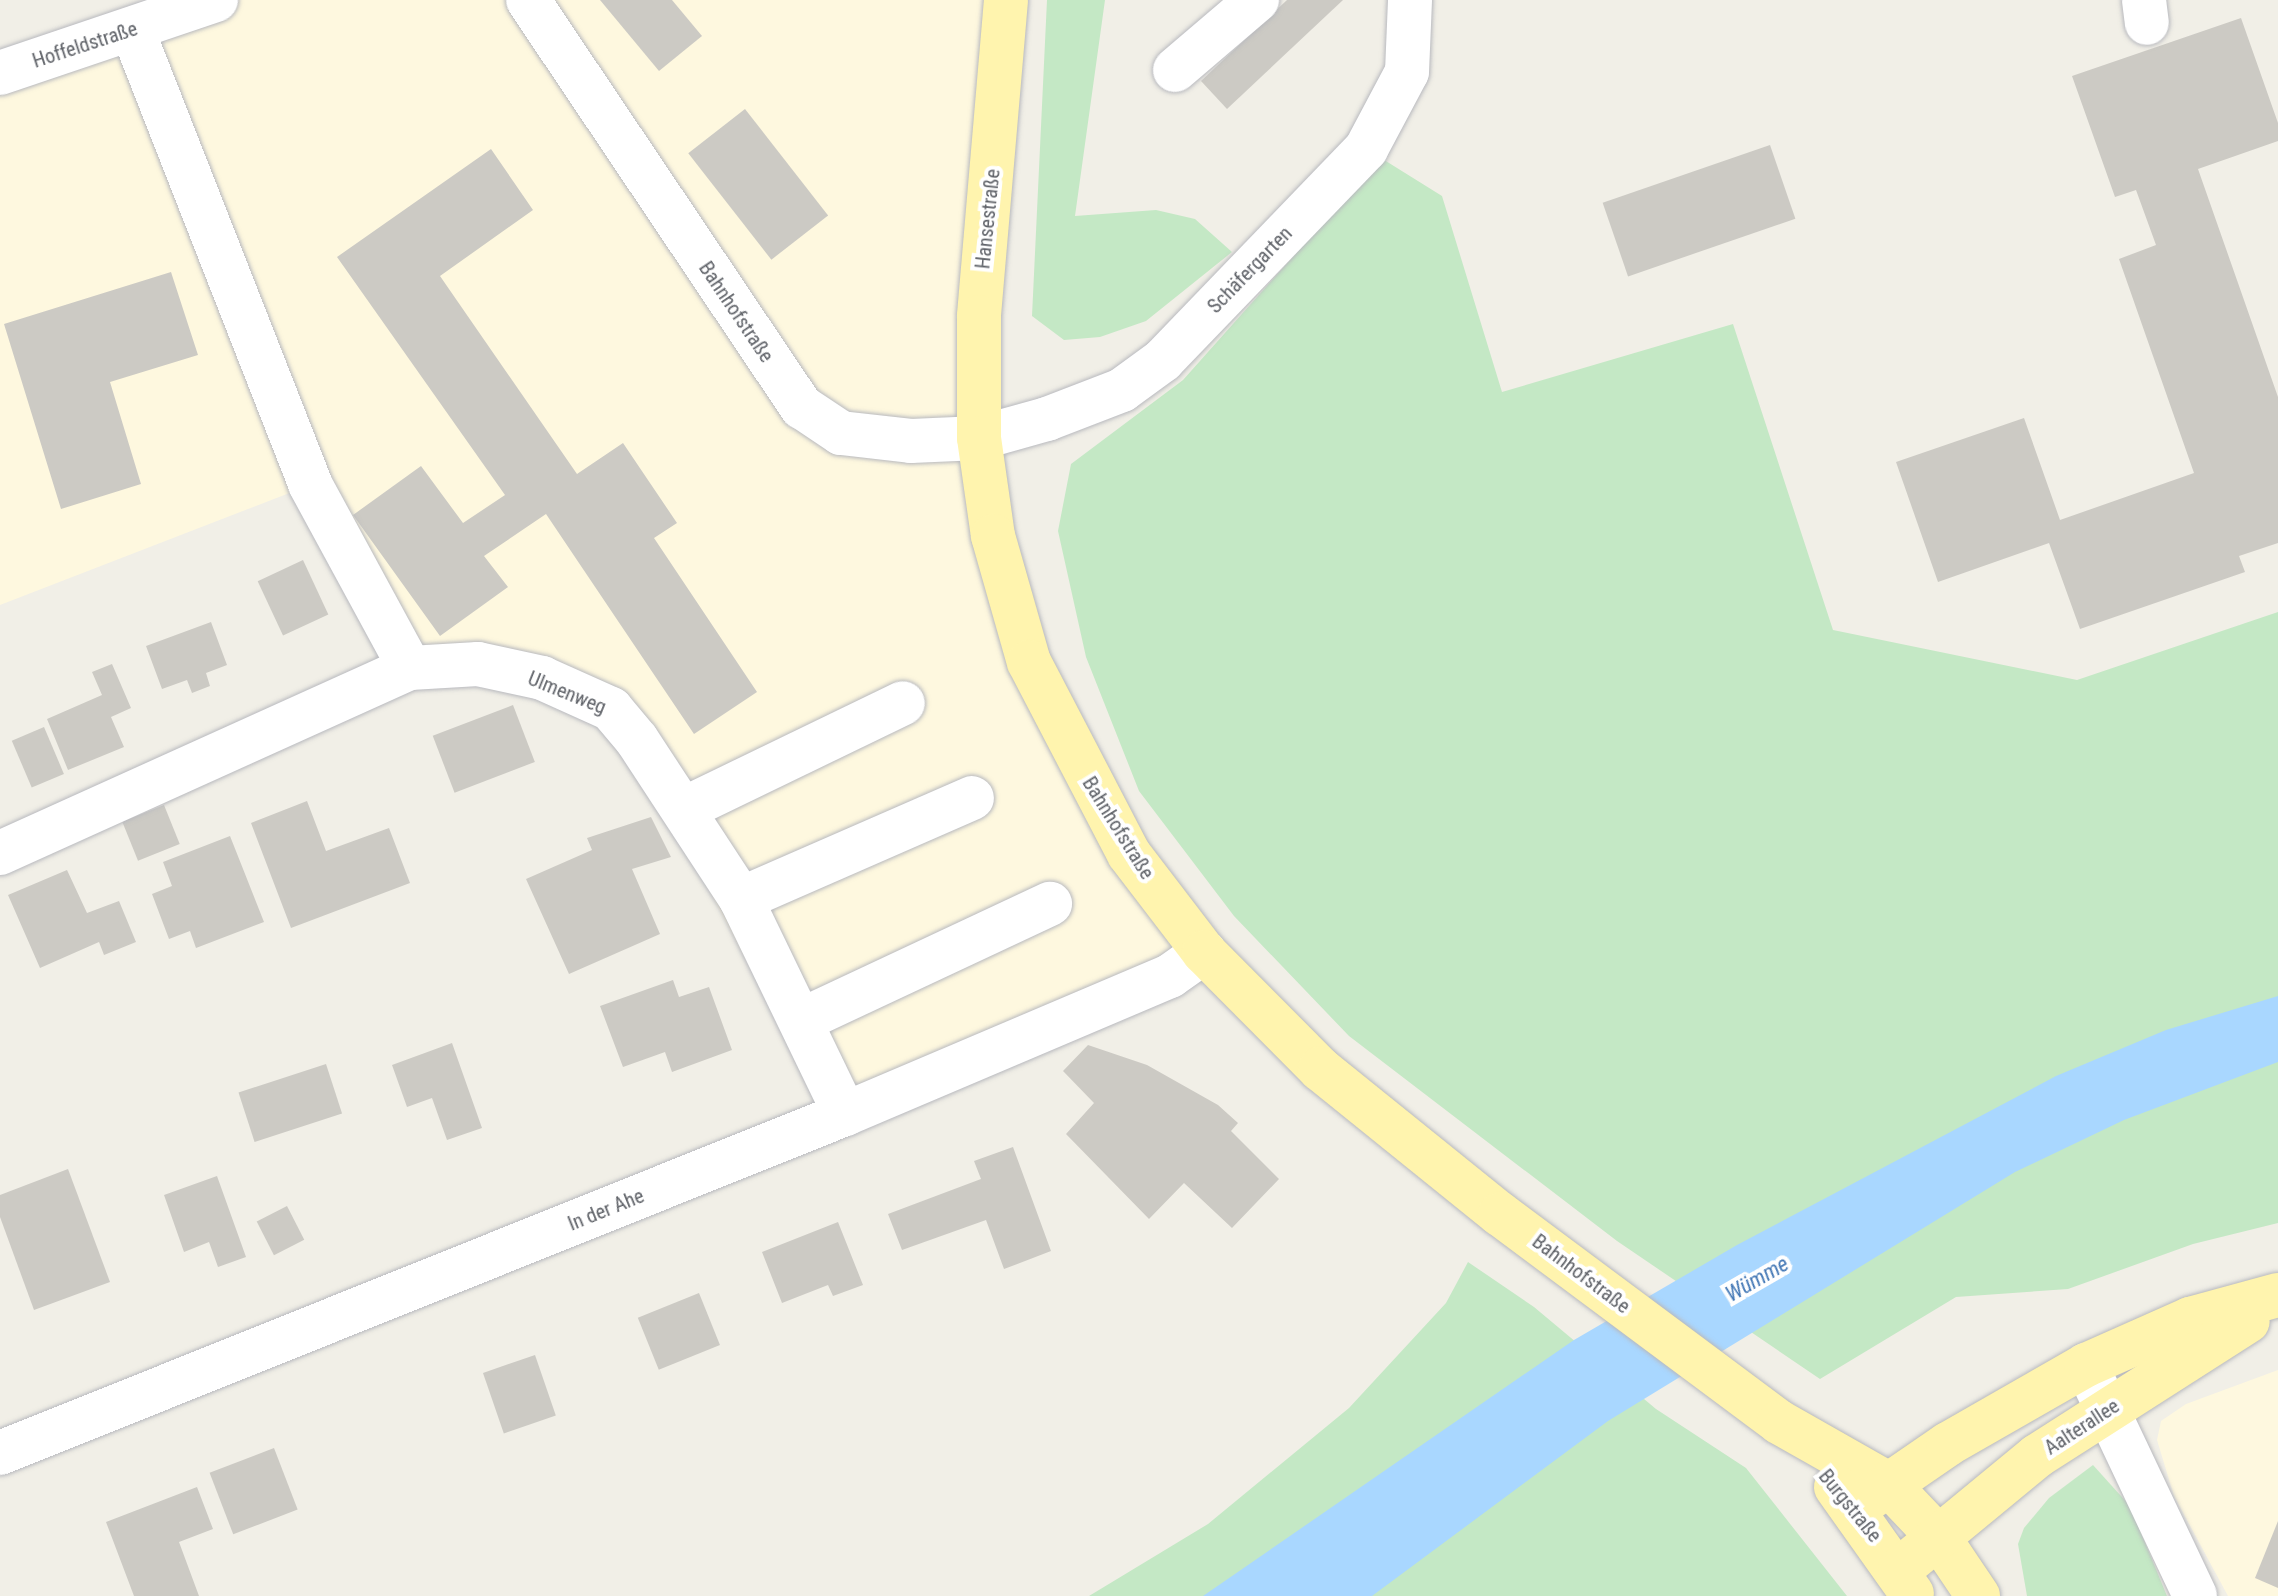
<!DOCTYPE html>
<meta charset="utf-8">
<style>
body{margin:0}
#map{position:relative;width:2278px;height:1596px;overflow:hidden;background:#f1efe7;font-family:"Roboto Condensed",sans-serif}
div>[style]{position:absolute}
.commercial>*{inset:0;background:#fef8df}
.green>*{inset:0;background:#c4e8c5}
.water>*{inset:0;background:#a9d7ff}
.building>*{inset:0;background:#cccac4;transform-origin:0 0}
.roads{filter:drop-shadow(0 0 2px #b8b9be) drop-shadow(0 0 2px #b8b9be)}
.minor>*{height:44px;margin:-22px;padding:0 22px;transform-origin:22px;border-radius:22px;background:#fff}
.major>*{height:44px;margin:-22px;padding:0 22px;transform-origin:22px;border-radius:22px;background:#fff4ae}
span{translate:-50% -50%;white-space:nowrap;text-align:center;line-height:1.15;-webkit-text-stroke:8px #fff;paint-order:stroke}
.street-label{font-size:20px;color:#5f6268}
.water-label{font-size:22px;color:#4277b5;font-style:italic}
</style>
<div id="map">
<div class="commercial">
<div style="clip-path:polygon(216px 0,1006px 0,979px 317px,1029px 662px,1204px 952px,821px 1103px,601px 685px,407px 660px,310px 485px,0 605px,0 73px)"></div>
<div style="clip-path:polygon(2278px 1370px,2278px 1596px,2228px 1596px,2174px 1496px,2157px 1440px,2161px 1421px,2186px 1404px)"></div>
</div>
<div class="green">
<div style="clip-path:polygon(1047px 0,1105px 0,1075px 216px,1156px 210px,1195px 219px,1232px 252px,1146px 321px,1100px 337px,1064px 340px,1032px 316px)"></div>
<div style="clip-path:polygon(1381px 158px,1442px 196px,1502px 392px,1733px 324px,1833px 630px,2077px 680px,2278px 612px,2278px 1223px,2193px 1244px,2068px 1289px,1956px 1297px,1820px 1379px,1617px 1241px,1349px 1036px,1234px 916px,1139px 791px,1086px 657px,1058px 531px,1071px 464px,1183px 380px)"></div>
<div style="clip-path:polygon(1468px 1262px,1534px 1307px,1656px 1409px,1746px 1468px,1847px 1596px,1089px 1596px,1208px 1524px,1349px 1408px,1446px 1303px)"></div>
<div style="clip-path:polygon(2093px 1465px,2130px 1506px,2167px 1596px,2027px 1596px,2018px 1544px,2024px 1528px,2049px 1498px)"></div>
</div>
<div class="water">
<div style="clip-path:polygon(2278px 996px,2278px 1062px,2124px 1120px,2015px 1172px,1608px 1421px,1372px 1596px,1203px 1596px,1574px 1340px,1737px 1245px,2056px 1076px,2166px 1030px)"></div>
</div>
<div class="building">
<div style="clip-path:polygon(600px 0,672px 0,702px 36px,659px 71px)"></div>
<div style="clip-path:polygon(1287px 0,1343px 0,1227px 109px,1201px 81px)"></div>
<div style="clip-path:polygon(2241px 18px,2278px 123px,2278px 141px,2198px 169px,2278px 397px,2278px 543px,2239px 556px,2245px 572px,2080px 629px,2049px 543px,1938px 582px,1896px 462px,2024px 418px,2060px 520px,2194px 473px,2119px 259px,2156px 245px,2136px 190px,2115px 197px,2072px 76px)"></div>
<div style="left:745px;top:109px;width:135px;height:72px;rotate:52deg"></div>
<div style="left:1770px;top:145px;width:78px;height:177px;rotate:71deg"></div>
<div style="clip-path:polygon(491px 149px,533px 210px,440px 276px,577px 474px,623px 443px,677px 523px,654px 538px,757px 692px,694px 734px,546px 514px,484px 556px,508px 587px,440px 636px,353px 515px,421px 466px,463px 523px,505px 495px,337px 257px)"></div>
<div style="clip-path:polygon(171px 272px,198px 355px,110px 382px,141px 484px,61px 509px,4px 324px)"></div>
<div style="left:303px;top:560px;width:60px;height:50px;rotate:65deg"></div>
<div style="clip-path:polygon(211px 622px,227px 665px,206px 673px,210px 686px,192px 693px,187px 680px,162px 689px,146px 646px)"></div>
<div style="clip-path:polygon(112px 664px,131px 708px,111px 717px,124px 747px,68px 770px,47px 719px,102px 695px,92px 672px)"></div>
<div style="left:513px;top:705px;width:61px;height:86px;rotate:69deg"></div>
<div style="left:44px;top:727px;width:51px;height:35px;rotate:67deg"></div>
<div style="clip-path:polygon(307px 801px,326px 851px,389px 828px,410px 883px,291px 928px,251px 823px)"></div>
<div style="left:164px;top:805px;width:42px;height:45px;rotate:68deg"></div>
<div style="clip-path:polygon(651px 817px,671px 857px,632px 869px,660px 934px,569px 974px,526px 879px,592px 850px,587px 838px)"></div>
<div style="clip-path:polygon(230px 836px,264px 922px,196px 948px,190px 931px,169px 939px,152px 894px,172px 886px,163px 862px)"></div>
<div style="clip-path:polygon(67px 870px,87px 913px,119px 901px,136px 942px,104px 955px,99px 942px,40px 968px,8px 895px)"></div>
<div style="clip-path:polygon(673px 980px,679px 997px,709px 987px,732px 1050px,672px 1072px,665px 1052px,623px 1067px,600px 1006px)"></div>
<div style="clip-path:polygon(452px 1043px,482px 1128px,447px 1140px,432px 1098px,407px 1107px,392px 1065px)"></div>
<div style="clip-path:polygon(1088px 1045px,1147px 1065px,1218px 1105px,1238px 1123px,1231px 1131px,1279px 1179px,1232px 1228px,1184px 1183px,1149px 1219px,1066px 1134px,1094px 1103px,1063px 1071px)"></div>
<div style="left:326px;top:1064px;width:52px;height:92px;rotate:72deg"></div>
<div style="clip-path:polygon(1013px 1147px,1051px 1251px,1004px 1269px,986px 1220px,902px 1250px,888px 1214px,981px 1179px,974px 1161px)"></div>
<div style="clip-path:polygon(68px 1169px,110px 1282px,34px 1310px,0 1217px,0 1195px)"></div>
<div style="clip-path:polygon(217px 1176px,246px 1257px,218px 1267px,209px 1242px,184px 1252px,164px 1195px)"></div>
<div style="left:287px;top:1206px;width:38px;height:34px;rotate:63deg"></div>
<div style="clip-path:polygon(838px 1222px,863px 1285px,833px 1296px,828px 1285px,782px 1303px,762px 1252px)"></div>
<div style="left:699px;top:1293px;width:56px;height:66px;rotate:68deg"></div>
<div style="left:535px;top:1355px;width:64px;height:55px;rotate:71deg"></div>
<div style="left:274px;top:1448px;width:66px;height:69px;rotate:69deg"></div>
<div style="clip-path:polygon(197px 1487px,213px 1529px,179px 1542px,199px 1596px,134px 1596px,106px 1522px)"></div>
<div style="clip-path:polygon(2278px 1521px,2278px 1588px,2255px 1578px)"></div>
</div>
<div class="roads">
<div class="minor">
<div style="left:528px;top:0;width:491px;rotate:56.1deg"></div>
<div style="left:802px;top:407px;width:47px;rotate:33.7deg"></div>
<div style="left:841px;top:433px;width:70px;rotate:6.5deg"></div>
<div style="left:911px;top:441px;width:68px;rotate:-2.5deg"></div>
<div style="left:979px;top:438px;width:71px;rotate:-15.6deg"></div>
<div style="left:1047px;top:419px;width:80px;rotate:-21.1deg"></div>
<div style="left:1122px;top:390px;width:51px;rotate:-36.2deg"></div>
<div style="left:1163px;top:360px;width:293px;rotate:-46.1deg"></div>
<div style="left:1366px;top:149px;width:87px;rotate:-62deg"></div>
<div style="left:1407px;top:72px;width:72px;rotate:-87.6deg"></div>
<div style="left:2144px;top:0;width:23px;rotate:83deg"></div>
<div style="left:132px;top:29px;width:489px;rotate:68.6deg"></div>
<div style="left:310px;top:484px;width:209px;rotate:61.5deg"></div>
<div style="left:1175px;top:70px;width:108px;rotate:-40.5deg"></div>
<div style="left:0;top:73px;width:228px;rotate:-18.7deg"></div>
<div style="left:684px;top:809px;width:243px;rotate:-25.8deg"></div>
<div style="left:0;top:853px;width:450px;rotate:-24.3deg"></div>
<div style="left:410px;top:668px;width:68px;rotate:-3.4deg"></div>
<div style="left:478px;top:664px;width:66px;rotate:12.3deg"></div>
<div style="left:542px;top:678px;width:76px;rotate:24.2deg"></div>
<div style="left:611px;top:709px;width:40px;rotate:50deg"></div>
<div style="left:637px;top:740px;width:190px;rotate:56.8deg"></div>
<div style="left:741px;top:899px;width:239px;rotate:64.2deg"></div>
<div style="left:741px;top:899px;width:252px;rotate:-23.6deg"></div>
<div style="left:802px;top:1020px;width:274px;rotate:-25.1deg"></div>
<div style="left:2086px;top:1365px;width:255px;rotate:64.7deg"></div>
<div style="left:0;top:1453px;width:910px;rotate:-21.86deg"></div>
<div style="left:845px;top:1114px;width:353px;rotate:-23deg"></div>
<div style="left:1170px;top:976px;width:42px;rotate:-35.2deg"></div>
</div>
<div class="major">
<div style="left:1006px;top:0;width:318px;rotate:94.9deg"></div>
<div style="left:979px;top:317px;width:121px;rotate:90deg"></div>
<div style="left:979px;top:438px;width:99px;rotate:81.9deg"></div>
<div style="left:993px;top:536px;width:131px;rotate:74.1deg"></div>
<div style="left:1029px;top:662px;width:216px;rotate:62.5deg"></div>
<div style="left:1129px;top:854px;width:123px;rotate:52.6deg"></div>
<div style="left:1204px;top:952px;width:165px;rotate:45.2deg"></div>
<div style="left:1320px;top:1069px;width:231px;rotate:38.9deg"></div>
<div style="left:1500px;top:1214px;width:348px;rotate:36.7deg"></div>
<div style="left:1779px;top:1422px;width:124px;rotate:29.5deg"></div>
<div style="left:1887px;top:1483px;width:76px;rotate:46.6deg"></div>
<div style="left:1939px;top:1538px;width:70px;rotate:56.1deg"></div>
<div style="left:1836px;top:1487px;width:131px;rotate:54.6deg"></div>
<div style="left:1855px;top:1508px;width:113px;rotate:-34.5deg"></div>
<div style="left:1948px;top:1444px;width:159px;rotate:-29.8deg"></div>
<div style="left:2086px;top:1365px;width:114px;rotate:-23.9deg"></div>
<div style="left:2190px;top:1319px;width:91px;rotate:-15.3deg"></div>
<div style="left:1900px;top:1569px;width:178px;rotate:-39.5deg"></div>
<div style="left:2037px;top:1456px;width:250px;rotate:-32.6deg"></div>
</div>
</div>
<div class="street-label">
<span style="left:85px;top:45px;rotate:-18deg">Hoffeldstraße</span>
<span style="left:988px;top:219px;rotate:-84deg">Hansestraße</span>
<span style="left:1250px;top:270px;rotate:-46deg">Schäfergarten</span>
<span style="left:736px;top:312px;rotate:56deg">Bahnhofstraße</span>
<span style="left:567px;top:693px;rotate:22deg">Ulmenweg</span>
<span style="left:1118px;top:828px;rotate:58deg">Bahnhofstraße</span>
<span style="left:606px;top:1210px;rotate:-22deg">In der Ahe</span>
<span style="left:1581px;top:1274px;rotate:37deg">Bahnhofstraße</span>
<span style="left:2082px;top:1427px;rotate:-33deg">Aalterallee</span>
<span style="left:1850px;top:1506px;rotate:51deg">Burgstraße</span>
</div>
<div class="water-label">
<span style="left:1757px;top:1279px;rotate:-30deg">Wümme</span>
</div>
</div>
